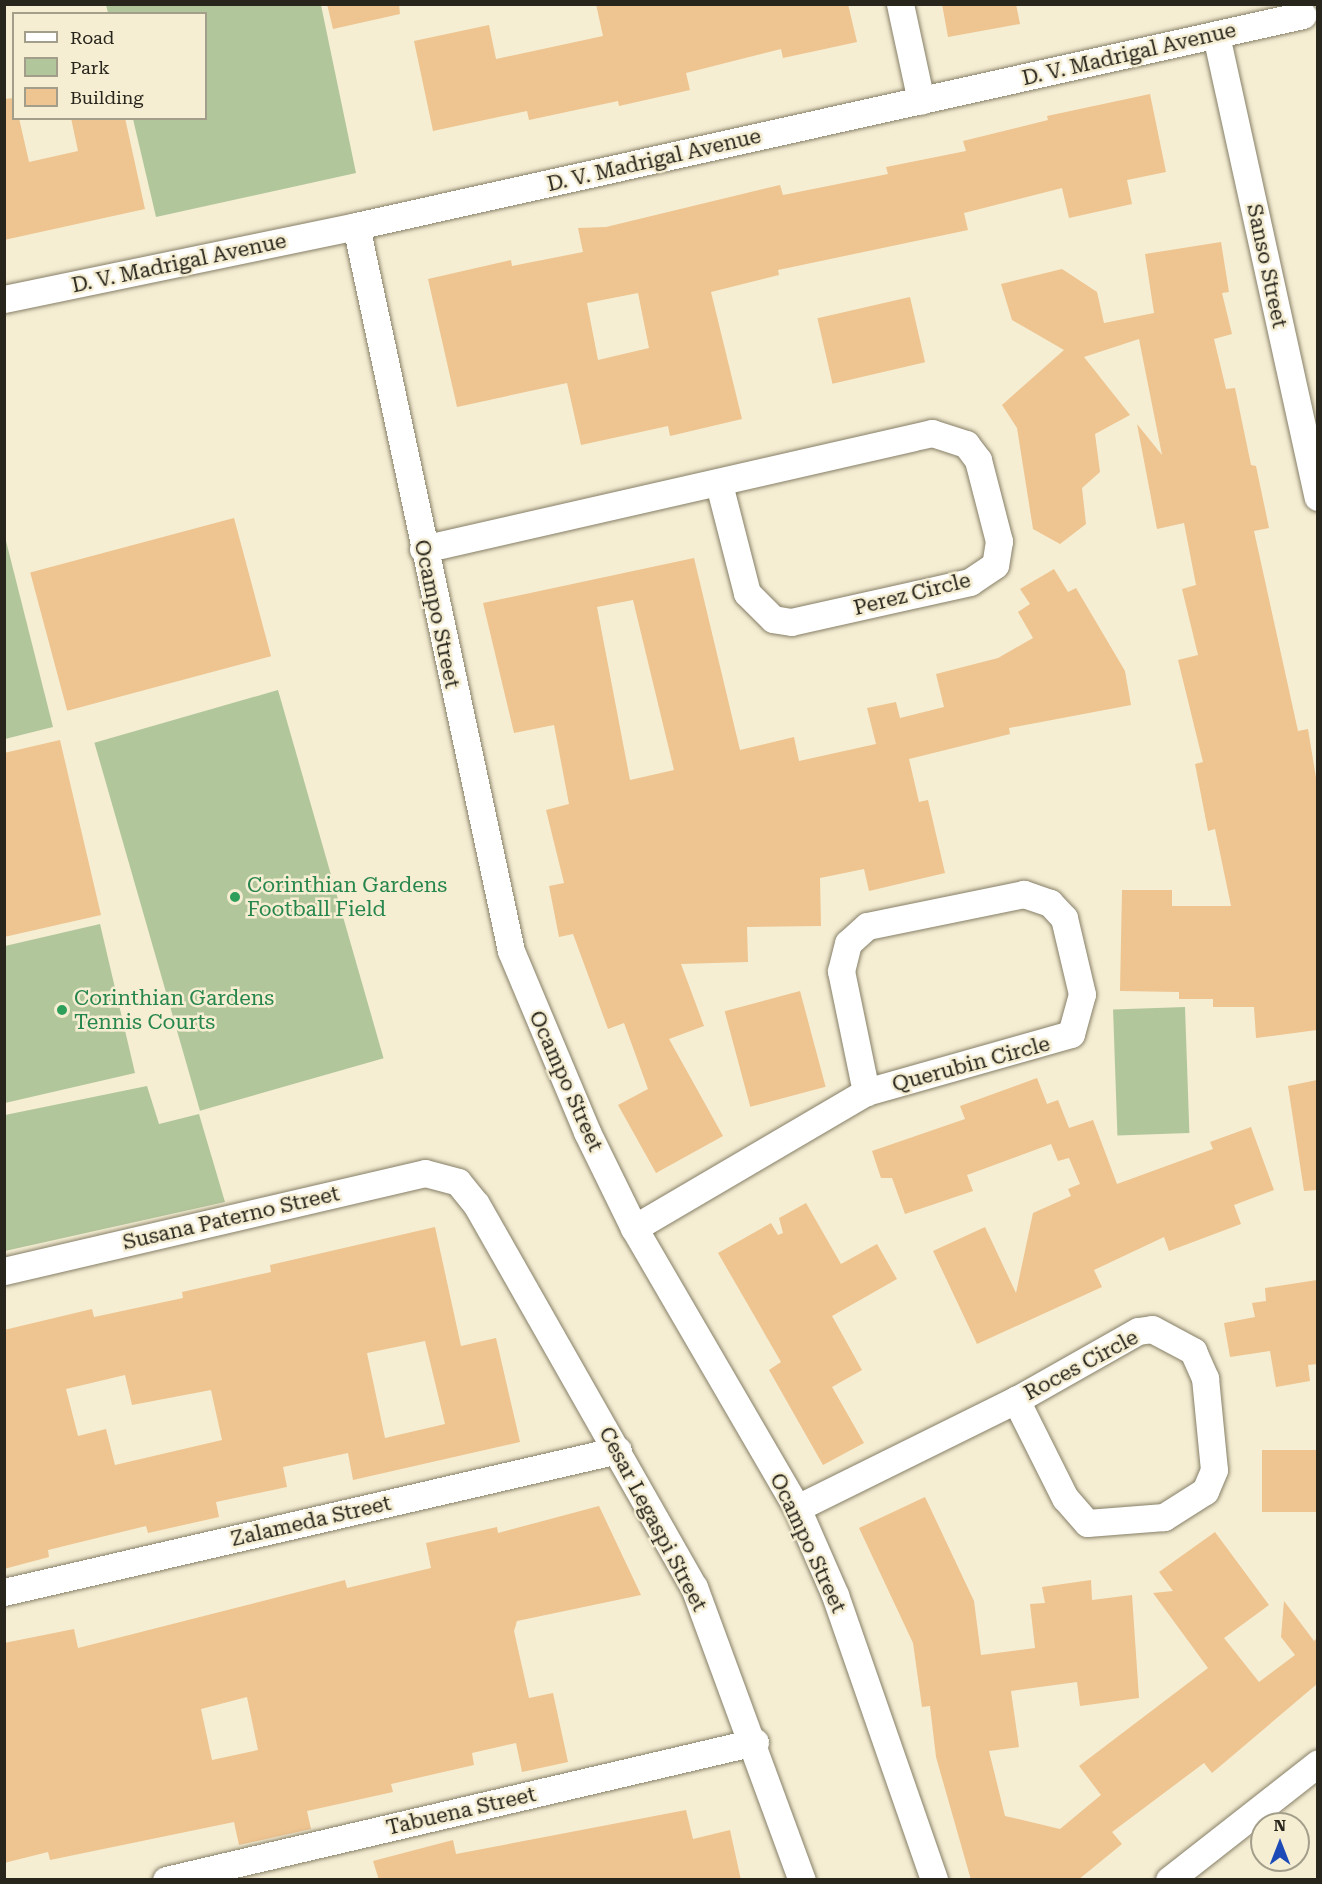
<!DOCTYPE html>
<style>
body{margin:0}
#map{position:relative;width:1322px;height:1884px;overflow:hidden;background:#f5eed3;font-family:"Roboto Serif",serif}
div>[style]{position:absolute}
.green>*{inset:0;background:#b2c69b;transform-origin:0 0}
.building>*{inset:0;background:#eec490;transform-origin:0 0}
.roads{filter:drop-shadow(0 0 2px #867f67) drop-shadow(0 0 2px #867f67)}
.street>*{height:27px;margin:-13.5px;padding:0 13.5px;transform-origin:13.5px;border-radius:13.5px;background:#fff}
.dots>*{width:16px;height:16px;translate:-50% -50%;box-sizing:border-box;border:3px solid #f5eed3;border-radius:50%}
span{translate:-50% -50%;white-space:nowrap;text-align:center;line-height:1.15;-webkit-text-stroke:5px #f5eed3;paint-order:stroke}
.street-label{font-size:21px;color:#28251c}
.leisure-label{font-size:21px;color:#27864d}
.left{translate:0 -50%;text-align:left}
.frame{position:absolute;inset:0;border:6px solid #28251c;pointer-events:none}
.legend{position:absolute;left:12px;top:12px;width:195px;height:108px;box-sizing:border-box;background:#f5eed3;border:2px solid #a39e8a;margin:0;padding:8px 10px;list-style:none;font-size:18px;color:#28251c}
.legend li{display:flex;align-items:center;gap:12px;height:30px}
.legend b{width:30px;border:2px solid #a39e8a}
.north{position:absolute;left:1250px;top:1812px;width:60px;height:60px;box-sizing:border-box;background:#f5eed3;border:2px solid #a39e8a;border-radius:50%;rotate:0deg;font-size:16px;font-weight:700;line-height:24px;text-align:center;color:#28251c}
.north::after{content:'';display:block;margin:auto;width:21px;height:27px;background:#1c4bb8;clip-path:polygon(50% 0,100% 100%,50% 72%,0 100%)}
</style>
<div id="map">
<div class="green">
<div style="clip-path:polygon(106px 5px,321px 5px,356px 173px,156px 217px,133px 119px,206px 118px,206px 14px,108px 13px)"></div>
<div style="clip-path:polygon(5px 537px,53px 727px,5px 739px,4px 739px)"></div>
<div style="left:278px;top:690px;width:383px;height:191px;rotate:74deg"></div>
<div style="clip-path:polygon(100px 924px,135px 1073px,5px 1103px,5px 946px)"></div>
<div style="left:1185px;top:1007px;width:126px;height:72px;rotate:88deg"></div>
<div style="clip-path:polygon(147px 1086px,159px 1124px,199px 1114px,225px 1202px,5px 1251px,5px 1115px)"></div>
</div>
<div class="building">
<div style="clip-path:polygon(327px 4px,399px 4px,400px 14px,333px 29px)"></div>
<div style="clip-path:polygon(596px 4px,848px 4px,857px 42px,783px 58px,781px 49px,686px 73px,690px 90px,619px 106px,618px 101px,529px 120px,527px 111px,433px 131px,414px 41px,489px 25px,496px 59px,603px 36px)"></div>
<div style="clip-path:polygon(942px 4px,1016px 4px,1020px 24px,948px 37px)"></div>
<div style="clip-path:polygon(evenodd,1150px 94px,1166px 172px,1127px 180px,1132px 204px,1069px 218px,1062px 188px,964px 213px,968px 230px,778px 270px,779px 275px,711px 292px,742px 419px,670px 436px,668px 426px,581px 445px,567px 383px,457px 407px,428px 279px,511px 260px,512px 266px,583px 252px,578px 228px,606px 227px,780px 185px,783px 195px,888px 174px,886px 167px,966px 151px,963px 141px,1048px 120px,1047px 116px,1150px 94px,638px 293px,649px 348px,598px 360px,587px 303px,638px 293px)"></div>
<div style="clip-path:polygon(14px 98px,14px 118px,19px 118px,29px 162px,78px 151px,71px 118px,125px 118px,145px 209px,4px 240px,4px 99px)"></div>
<div style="clip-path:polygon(1221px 242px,1229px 292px,1222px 293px,1232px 334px,1214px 339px,1226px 389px,1235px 388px,1251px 465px,1256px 466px,1269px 528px,1254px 531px,1298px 731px,1308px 729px,1317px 784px,1317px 1030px,1256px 1038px,1254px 1007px,1213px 1007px,1213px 999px,1179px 999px,1179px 992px,1120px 991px,1122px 890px,1172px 890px,1172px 906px,1231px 906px,1215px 829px,1208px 831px,1195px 764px,1203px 762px,1178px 660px,1198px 655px,1182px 589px,1196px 585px,1184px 523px,1157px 529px,1137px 424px,1162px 455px,1139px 339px,1084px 357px,1130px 415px,1095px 434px,1100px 472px,1082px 488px,1086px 524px,1060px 544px,1033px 529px,1017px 428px,1002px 405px,1064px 350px,1012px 320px,1001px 284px,1062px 269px,1097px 292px,1104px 323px,1154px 313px,1145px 254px)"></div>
<div style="left:910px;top:297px;width:67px;height:95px;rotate:77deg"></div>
<div style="left:234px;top:518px;width:143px;height:211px;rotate:75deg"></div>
<div style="clip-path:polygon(evenodd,694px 558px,740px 750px,794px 737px,799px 761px,876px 744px,867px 708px,896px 702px,900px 718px,944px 707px,936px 674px,998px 658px,1033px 638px,1018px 612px,1030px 604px,1020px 589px,1054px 569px,1068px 592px,1076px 588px,1125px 671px,1131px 705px,1009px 728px,1010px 734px,909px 759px,919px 802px,928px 800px,945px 873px,869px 891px,864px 869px,820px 878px,821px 926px,747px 927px,748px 962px,681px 964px,704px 1026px,669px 1039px,723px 1136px,656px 1173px,618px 1105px,648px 1089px,624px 1023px,608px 1029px,573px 934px,559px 937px,549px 886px,564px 883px,546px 810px,569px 804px,554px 725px,514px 733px,483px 603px,694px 558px,633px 600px,674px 770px,630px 780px,597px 607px,633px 600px)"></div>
<div style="clip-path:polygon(60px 740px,101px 915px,4px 937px,4px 753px)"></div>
<div style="left:800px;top:991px;width:99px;height:78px;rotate:75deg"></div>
<div style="clip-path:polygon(1037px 1078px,1047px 1104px,1058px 1100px,1069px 1128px,1093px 1120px,1117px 1184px,1213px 1149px,1210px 1142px,1251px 1127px,1274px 1190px,1234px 1205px,1241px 1224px,1169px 1251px,1164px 1237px,1094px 1270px,1102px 1287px,977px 1344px,933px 1251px,985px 1227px,1016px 1293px,1033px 1213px,1071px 1196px,1068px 1189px,1080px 1184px,1069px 1158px,1058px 1161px,1051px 1144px,967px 1175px,973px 1191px,905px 1214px,892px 1178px,881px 1178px,872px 1151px,965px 1119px,960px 1106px)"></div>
<div style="clip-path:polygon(1317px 1080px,1317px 1190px,1304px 1191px,1288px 1086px)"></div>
<div style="clip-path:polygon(806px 1203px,841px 1264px,877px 1244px,897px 1279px,832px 1316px,862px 1370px,832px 1387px,864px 1443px,823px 1465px,769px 1370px,781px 1362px,718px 1253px,771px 1223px,778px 1235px,783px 1233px,779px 1218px)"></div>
<div style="clip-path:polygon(evenodd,435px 1227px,461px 1346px,496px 1338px,520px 1442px,353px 1480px,348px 1453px,283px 1467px,287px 1487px,216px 1502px,219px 1517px,148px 1533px,146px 1526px,48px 1550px,49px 1557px,4px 1569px,4px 1330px,92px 1309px,94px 1317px,183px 1298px,182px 1292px,271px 1272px,270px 1265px,435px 1227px,425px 1341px,445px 1424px,385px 1438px,367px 1353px,425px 1341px,435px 1227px,125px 1375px,132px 1405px,211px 1390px,222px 1440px,115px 1465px,106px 1429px,78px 1436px,66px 1389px,125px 1375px)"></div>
<div style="clip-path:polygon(1317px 1280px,1317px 1364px,1308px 1365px,1310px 1381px,1276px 1387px,1270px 1351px,1230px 1357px,1224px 1323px,1255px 1317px,1252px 1303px,1266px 1301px,1265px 1288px)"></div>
<div style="left:1317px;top:1450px;width:62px;height:55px;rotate:90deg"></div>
<div style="clip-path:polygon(925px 1497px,974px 1601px,981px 1655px,1035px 1648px,1030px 1604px,1045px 1603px,1042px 1587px,1091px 1580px,1092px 1600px,1132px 1595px,1139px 1698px,1080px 1706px,1077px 1682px,1011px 1691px,1019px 1747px,989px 1751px,1005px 1816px,1060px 1829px,1101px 1795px,1079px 1766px,1208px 1668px,1153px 1593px,1173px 1591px,1159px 1572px,1215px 1532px,1269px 1605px,1224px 1638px,1259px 1682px,1295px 1655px,1281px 1637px,1284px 1601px,1314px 1641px,1317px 1638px,1317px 1684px,1212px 1773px,1204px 1763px,1112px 1832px,1122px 1844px,1078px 1880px,971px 1880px,936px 1757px,930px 1706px,922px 1707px,913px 1643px,859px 1528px)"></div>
<div style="clip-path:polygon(evenodd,599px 1506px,641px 1595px,517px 1621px,514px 1631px,529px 1698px,553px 1693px,568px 1762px,522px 1772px,516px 1743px,472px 1753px,474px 1765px,391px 1784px,393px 1792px,307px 1811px,311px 1829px,239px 1845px,234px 1822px,50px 1860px,48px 1852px,4px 1863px,4px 1643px,74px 1629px,78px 1648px,345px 1580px,347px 1588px,431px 1568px,426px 1543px,497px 1527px,498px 1533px,599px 1506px,247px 1697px,258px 1750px,212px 1760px,201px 1709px,247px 1697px)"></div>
<div style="clip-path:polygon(686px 1810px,693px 1839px,730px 1830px,741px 1880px,379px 1880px,373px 1861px,453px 1840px,456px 1854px)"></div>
</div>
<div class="roads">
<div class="street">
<div style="left:900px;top:4px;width:99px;rotate:77.8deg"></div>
<div style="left:1216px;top:35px;width:473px;rotate:77.6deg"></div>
<div style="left:356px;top:226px;width:741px;rotate:77.93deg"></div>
<div style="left:511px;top:951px;width:196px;rotate:67.2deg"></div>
<div style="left:587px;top:1132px;width:107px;rotate:63.9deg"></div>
<div style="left:634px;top:1228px;width:324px;rotate:59.8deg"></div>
<div style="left:797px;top:1508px;width:95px;rotate:66.4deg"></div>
<div style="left:835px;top:1595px;width:302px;rotate:70.8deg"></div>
<div style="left:4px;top:299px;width:359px;rotate:-11.7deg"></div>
<div style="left:356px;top:226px;width:970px;rotate:-12.56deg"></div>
<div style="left:423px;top:549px;width:522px;rotate:-12.84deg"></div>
<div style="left:932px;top:433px;width:36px;rotate:18deg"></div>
<div style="left:966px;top:444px;width:20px;rotate:53deg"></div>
<div style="left:978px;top:460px;width:84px;rotate:75.5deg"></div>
<div style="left:999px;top:541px;width:24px;rotate:99deg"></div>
<div style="left:995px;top:565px;width:30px;rotate:146deg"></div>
<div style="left:970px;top:582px;width:183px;rotate:167.4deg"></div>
<div style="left:791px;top:622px;width:18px;rotate:-171deg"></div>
<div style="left:773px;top:619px;width:37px;rotate:-135deg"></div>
<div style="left:747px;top:593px;width:113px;rotate:-104.4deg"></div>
<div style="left:634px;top:1228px;width:269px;rotate:-30.4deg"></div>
<div style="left:866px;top:1092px;width:213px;rotate:-15.8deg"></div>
<div style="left:1071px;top:1034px;width:41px;rotate:-74.6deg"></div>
<div style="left:1082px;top:994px;width:78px;rotate:-103.3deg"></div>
<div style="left:1064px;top:918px;width:21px;rotate:-133deg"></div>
<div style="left:1050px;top:903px;width:28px;rotate:-161deg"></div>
<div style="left:1024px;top:894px;width:160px;rotate:168.5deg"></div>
<div style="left:867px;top:926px;width:25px;rotate:138deg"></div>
<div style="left:848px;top:943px;width:29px;rotate:104deg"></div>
<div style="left:841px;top:971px;width:124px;rotate:78.3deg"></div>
<div style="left:4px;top:1271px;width:432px;rotate:-13.1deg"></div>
<div style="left:425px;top:1173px;width:34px;rotate:15deg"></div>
<div style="left:458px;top:1182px;width:28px;rotate:51deg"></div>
<div style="left:476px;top:1204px;width:441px;rotate:60.4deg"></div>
<div style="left:694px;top:1587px;width:312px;rotate:69.8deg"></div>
<div style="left:797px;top:1508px;width:244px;rotate:-26.3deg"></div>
<div style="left:1016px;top:1400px;width:140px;rotate:-29.5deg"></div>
<div style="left:1138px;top:1331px;width:14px;rotate:-8deg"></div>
<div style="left:1152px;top:1329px;width:47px;rotate:28.2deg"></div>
<div style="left:1193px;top:1351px;width:30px;rotate:66deg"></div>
<div style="left:1205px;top:1378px;width:92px;rotate:84.4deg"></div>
<div style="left:1214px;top:1470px;width:23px;rotate:113deg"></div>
<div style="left:1205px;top:1491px;width:49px;rotate:147.6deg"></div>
<div style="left:1164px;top:1517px;width:77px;rotate:175.5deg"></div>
<div style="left:1087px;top:1523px;width:33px;rotate:-131deg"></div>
<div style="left:1065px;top:1498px;width:110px;rotate:-116.6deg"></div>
<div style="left:4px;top:1592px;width:630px;rotate:-13.02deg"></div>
<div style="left:166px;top:1880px;width:605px;rotate:-13.19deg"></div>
<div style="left:1169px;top:1880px;width:189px;rotate:-38.1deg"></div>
</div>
</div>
<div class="dots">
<div style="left:235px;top:897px;background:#2e9e5b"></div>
<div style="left:62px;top:1010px;background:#2e9e5b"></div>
</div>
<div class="street-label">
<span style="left:1129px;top:54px;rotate:-13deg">D. V. Madrigal Avenue</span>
<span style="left:654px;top:160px;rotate:-13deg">D. V. Madrigal Avenue</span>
<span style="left:179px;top:263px;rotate:-12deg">D. V. Madrigal Avenue</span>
<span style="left:1267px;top:266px;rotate:78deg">Sanso Street</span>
<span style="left:912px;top:594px;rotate:-14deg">Perez Circle</span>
<span style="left:437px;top:614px;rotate:78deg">Ocampo Street</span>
<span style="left:971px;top:1064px;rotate:-15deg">Querubin Circle</span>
<span style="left:566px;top:1081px;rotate:66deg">Ocampo Street</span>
<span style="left:231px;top:1218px;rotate:-13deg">Susana Paterno Street</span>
<span style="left:1081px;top:1365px;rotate:-28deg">Roces Circle</span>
<span style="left:653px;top:1519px;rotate:62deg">Cesar Legaspi Street</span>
<span style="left:311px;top:1521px;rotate:-13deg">Zalameda Street</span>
<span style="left:808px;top:1543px;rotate:65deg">Ocampo Street</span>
<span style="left:461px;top:1811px;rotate:-13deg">Tabuena Street</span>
</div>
<div class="leisure-label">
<span class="left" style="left:247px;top:897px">Corinthian Gardens<br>Football Field</span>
<span class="left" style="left:74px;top:1010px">Corinthian Gardens<br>Tennis Courts</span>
</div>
<div class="frame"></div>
<ul class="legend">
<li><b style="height:8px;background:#fff"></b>Road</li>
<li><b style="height:16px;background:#b2c69b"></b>Park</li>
<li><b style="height:16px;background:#eec490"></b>Building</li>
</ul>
<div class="north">N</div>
</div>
